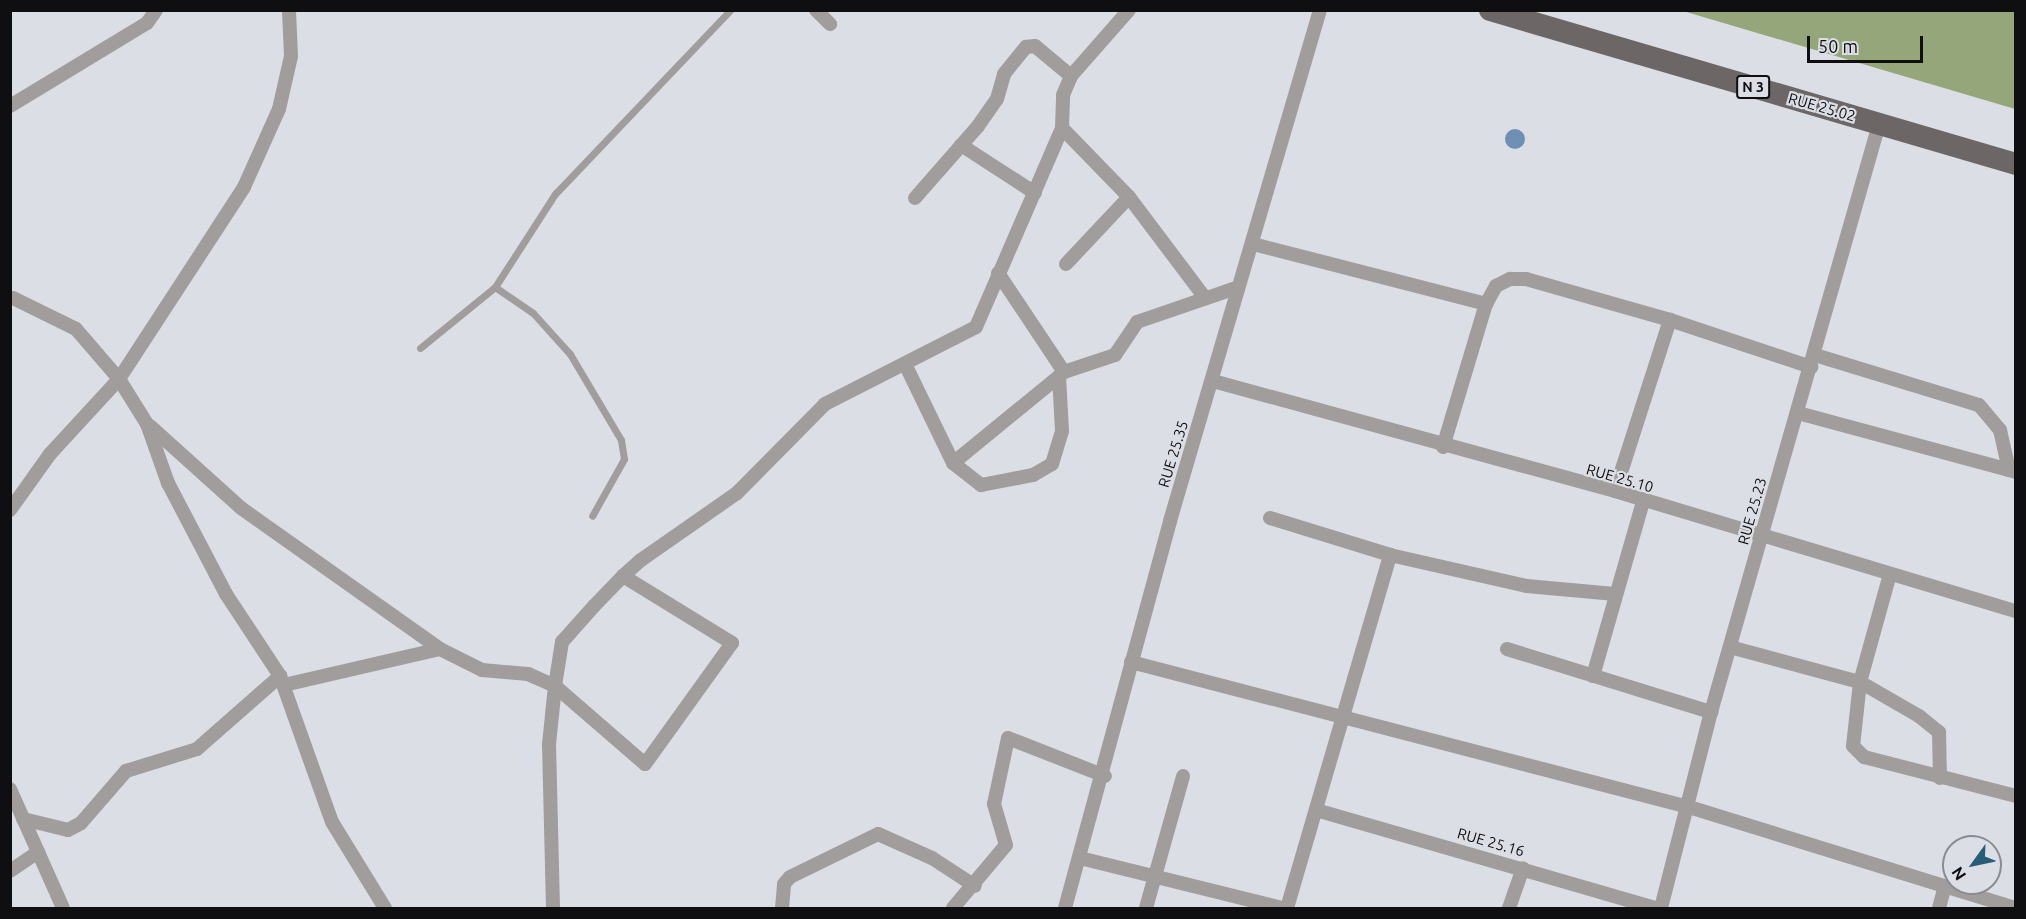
<!DOCTYPE html>
<style>
body{margin:0}
#map{position:relative;width:2026px;height:919px;overflow:hidden;background:#dcdee5;font-family:Ubuntu,sans-serif}
div>[style]{position:absolute}
.forest>*{inset:0;background:#94a67a}
.water>*{inset:0;background:#6e90b3}
.round{border-radius:50%}
.service>*{height:7px;margin:-3.5px;padding:0 3.5px;transform-origin:3.5px;border-radius:3.5px;background:#a09d9c}
.minor>*{height:14px;margin:-7px;padding:0 7px;transform-origin:7px;border-radius:7px;background:#a09d9c}
.primary>*{height:22px;margin:-11px;padding:0 11px;transform-origin:11px;border-radius:11px;background:#6c6666}
span{translate:-50% -50%;white-space:nowrap;text-align:center;line-height:1.15;-webkit-text-stroke:4.5px #dcdee5;paint-order:stroke}
.shield-label span{padding:2px 4px;background:#dcdee5;border:2px solid;border-radius:4px;-webkit-text-stroke-width:0}
.shield-label{font-size:14px;color:#0f0f12;font-weight:700}
.street-label{font-size:15px;color:#0f0f12}
.frame{position:absolute;inset:0;border:12px solid #0f0f12;pointer-events:none}
.north{position:absolute;left:1942px;top:835px;width:60px;height:60px;box-sizing:border-box;background:#dcdee5;border:2px solid #8a8b91;border-radius:50%;rotate:237deg;font-size:16px;font-weight:700;line-height:24px;text-align:center;color:#0f0f12}
.north::after{content:'';display:block;margin:auto;width:21px;height:27px;background:#275d78;clip-path:polygon(50% 0,100% 100%,50% 72%,0 100%)}
.scale{position:absolute;left:1807px;top:36px;width:116px;height:27px;box-sizing:border-box;border:3px solid #0f0f12;border-top:0;padding-left:8px;font-size:18px;line-height:21px;white-space:nowrap;color:#0f0f12;-webkit-text-stroke:4px #dcdee5;paint-order:stroke}
</style>
<div id="map">
<div class="forest">
<div style="clip-path:polygon(1683px 11px,2015px 11px,2015px 109px)"></div>
</div>
<div class="water">
<div class="round" style="left:1505px;top:129px;width:20px;height:20px"></div>
</div>
<div class="service">
<div style="left:495px;top:287px;width:46px;rotate:34.4deg"></div>
<div style="left:533px;top:313px;width:55px;rotate:47.9deg"></div>
<div style="left:570px;top:354px;width:100px;rotate:59.3deg"></div>
<div style="left:621px;top:440px;width:19px;rotate:81deg"></div>
<div style="left:624px;top:459px;width:65px;rotate:119.3deg"></div>
<div style="left:420px;top:348px;width:97px;rotate:-39.1deg"></div>
<div style="left:495px;top:287px;width:111px;rotate:-57.2deg"></div>
<div style="left:555px;top:194px;width:254px;rotate:-46.4deg"></div>
</div>
<div class="minor">
<div style="left:816px;top:10px;width:20px;rotate:45deg"></div>
<div style="left:10px;top:106px;width:160px;rotate:-31.2deg"></div>
<div style="left:147px;top:23px;width:16px;rotate:-55deg"></div>
<div style="left:1062px;top:128px;width:96px;rotate:45.8deg"></div>
<div style="left:1129px;top:197px;width:126px;rotate:53deg"></div>
<div style="left:961px;top:145px;width:88px;rotate:33deg"></div>
<div style="left:915px;top:198px;width:96px;rotate:-48.8deg"></div>
<div style="left:978px;top:126px;width:33px;rotate:-55deg"></div>
<div style="left:997px;top:99px;width:26px;rotate:-74deg"></div>
<div style="left:1004px;top:74px;width:35px;rotate:-51deg"></div>
<div style="left:1026px;top:47px;width:9px;rotate:-6deg"></div>
<div style="left:1035px;top:46px;width:47px;rotate:39.8deg"></div>
<div style="left:1253px;top:244px;width:241px;rotate:14.4deg"></div>
<div style="left:1066px;top:264px;width:92px;rotate:-46.8deg"></div>
<div style="left:998px;top:273px;width:119px;rotate:56.3deg"></div>
<div style="left:1064px;top:372px;width:54px;rotate:-18.4deg"></div>
<div style="left:1115px;top:355px;width:40px;rotate:-56deg"></div>
<div style="left:1137px;top:322px;width:105px;rotate:-19deg"></div>
<div style="left:13px;top:298px;width:70px;rotate:26.2deg"></div>
<div style="left:76px;top:329px;width:66px;rotate:49.3deg"></div>
<div style="left:119px;top:379px;width:53px;rotate:58.1deg"></div>
<div style="left:147px;top:424px;width:63px;rotate:70.4deg"></div>
<div style="left:168px;top:483px;width:125px;rotate:62.4deg"></div>
<div style="left:226px;top:594px;width:98px;rotate:56.6deg"></div>
<div style="left:280px;top:676px;width:155px;rotate:70.4deg"></div>
<div style="left:332px;top:822px;width:101px;rotate:58.4deg"></div>
<div style="left:1815px;top:355px;width:171px;rotate:17deg"></div>
<div style="left:1979px;top:405px;width:33px;rotate:50deg"></div>
<div style="left:2000px;top:430px;width:41px;rotate:77.3deg"></div>
<div style="left:906px;top:366px;width:108px;rotate:64.1deg"></div>
<div style="left:953px;top:463px;width:144px;rotate:-39.3deg"></div>
<div style="left:1213px;top:381px;width:417px;rotate:15.3deg"></div>
<div style="left:1615px;top:491px;width:419px;rotate:16.7deg"></div>
<div style="left:1798px;top:413px;width:226px;rotate:15.1deg"></div>
<div style="left:150px;top:426px;width:122px;rotate:42deg"></div>
<div style="left:241px;top:508px;width:244px;rotate:35.3deg"></div>
<div style="left:1443px;top:447px;width:149px;rotate:-73.3deg"></div>
<div style="left:1486px;top:304px;width:21px;rotate:-61deg"></div>
<div style="left:1496px;top:286px;width:16px;rotate:-27deg"></div>
<div style="left:1510px;top:279px;width:16px"></div>
<div style="left:1526px;top:279px;width:150px;rotate:15.9deg"></div>
<div style="left:1670px;top:320px;width:149px;rotate:18.4deg"></div>
<div style="left:953px;top:463px;width:36px;rotate:38deg"></div>
<div style="left:981px;top:485px;width:53px;rotate:-10.9deg"></div>
<div style="left:1033px;top:475px;width:22px;rotate:-30deg"></div>
<div style="left:1052px;top:464px;width:34px;rotate:-73deg"></div>
<div style="left:1062px;top:431px;width:55px;rotate:-93.1deg"></div>
<div style="left:1615px;top:491px;width:180px;rotate:-72.2deg"></div>
<div style="left:10px;top:510px;width:69px;rotate:-54.5deg"></div>
<div style="left:50px;top:454px;width:102px;rotate:-47.4deg"></div>
<div style="left:119px;top:379px;width:229px;rotate:-56.9deg"></div>
<div style="left:244px;top:187px;width:85px;rotate:-65.8deg"></div>
<div style="left:279px;top:109px;width:54px;rotate:-77.2deg"></div>
<div style="left:291px;top:56px;width:46px;rotate:-92.5deg"></div>
<div style="left:1270px;top:518px;width:126px;rotate:17.1deg"></div>
<div style="left:1390px;top:555px;width:140px;rotate:12.8deg"></div>
<div style="left:1527px;top:586px;width:88px;rotate:5.2deg"></div>
<div style="left:1890px;top:574px;width:112px;rotate:105.5deg"></div>
<div style="left:1860px;top:682px;width:64px;rotate:96.2deg"></div>
<div style="left:1853px;top:746px;width:16px;rotate:45deg"></div>
<div style="left:1864px;top:757px;width:157px;rotate:14.4deg"></div>
<div style="left:623px;top:576px;width:128px;rotate:31.6deg"></div>
<div style="left:732px;top:643px;width:149px;rotate:125.7deg"></div>
<div style="left:645px;top:764px;width:119px;rotate:-139.1deg"></div>
<div style="left:555px;top:686px;width:45px;rotate:-81deg"></div>
<div style="left:562px;top:642px;width:48px;rotate:-48.4deg"></div>
<div style="left:594px;top:606px;width:42px;rotate:-46deg"></div>
<div style="left:623px;top:576px;width:24px;rotate:-42deg"></div>
<div style="left:641px;top:560px;width:117px;rotate:-34.9deg"></div>
<div style="left:737px;top:493px;width:125px;rotate:-45.3deg"></div>
<div style="left:825px;top:404px;width:169px;rotate:-27deg"></div>
<div style="left:976px;top:327px;width:217px;rotate:-66.6deg"></div>
<div style="left:1062px;top:128px;width:33px;rotate:-88deg"></div>
<div style="left:1063px;top:95px;width:21px;rotate:-67deg"></div>
<div style="left:1071px;top:76px;width:88px;rotate:-48.7deg"></div>
<div style="left:1730px;top:647px;width:135px;rotate:15.1deg"></div>
<div style="left:1860px;top:682px;width:68px;rotate:30deg"></div>
<div style="left:1919px;top:716px;width:26px;rotate:39deg"></div>
<div style="left:1939px;top:732px;width:46px;rotate:88.8deg"></div>
<div style="left:1507px;top:649px;width:214px;rotate:17.2deg"></div>
<div style="left:1131px;top:662px;width:577px;rotate:14.57deg"></div>
<div style="left:1689px;top:807px;width:342px;rotate:17.2deg"></div>
<div style="left:1593px;top:676px;width:181px;rotate:-74deg"></div>
<div style="left:284px;top:685px;width:160px;rotate:-13deg"></div>
<div style="left:440px;top:649px;width:47px;rotate:26.6deg"></div>
<div style="left:482px;top:670px;width:46px;rotate:5deg"></div>
<div style="left:528px;top:674px;width:30px;rotate:24deg"></div>
<div style="left:555px;top:686px;width:58px;rotate:95.9deg"></div>
<div style="left:549px;top:744px;width:164px;rotate:88.6deg"></div>
<div style="left:10px;top:789px;width:130px;rotate:66deg"></div>
<div style="left:1316px;top:810px;width:354px;rotate:16.1deg"></div>
<div style="left:23px;top:819px;width:46px;rotate:13.7deg"></div>
<div style="left:68px;top:830px;width:15px;rotate:-28deg"></div>
<div style="left:81px;top:823px;width:69px;rotate:-49.1deg"></div>
<div style="left:126px;top:771px;width:74px;rotate:-17.2deg"></div>
<div style="left:197px;top:749px;width:111px;rotate:-41.3deg"></div>
<div style="left:1080px;top:858px;width:208px;rotate:13.9deg"></div>
<div style="left:10px;top:871px;width:34px;rotate:-34deg"></div>
<div style="left:782px;top:908px;width:24px;rotate:-85deg"></div>
<div style="left:784px;top:884px;width:9px;rotate:-49deg"></div>
<div style="left:790px;top:877px;width:98px;rotate:-26deg"></div>
<div style="left:878px;top:834px;width:59px;rotate:24deg"></div>
<div style="left:932px;top:858px;width:51px;rotate:33.1deg"></div>
<div style="left:953px;top:908px;width:82px;rotate:-49.9deg"></div>
<div style="left:1006px;top:845px;width:43px;rotate:-106.3deg"></div>
<div style="left:994px;top:804px;width:67px;rotate:-78deg"></div>
<div style="left:1008px;top:738px;width:104px;rotate:21.4deg"></div>
<div style="left:1065px;top:908px;width:401px;rotate:-74.8deg"></div>
<div style="left:1170px;top:521px;width:533px;rotate:-73.64deg"></div>
<div style="left:1146px;top:908px;width:137px;rotate:-74.3deg"></div>
<div style="left:1287px;top:908px;width:368px;rotate:-73.7deg"></div>
<div style="left:1509px;top:908px;width:42px;rotate:-70.7deg"></div>
<div style="left:1661px;top:908px;width:202px;rotate:-75.7deg"></div>
<div style="left:1711px;top:712px;width:612px;rotate:-74.05deg"></div>
<div style="left:1939px;top:908px;width:23px;rotate:-75deg"></div>
</div>
<div class="primary">
<div style="left:1490px;top:10px;width:548px;rotate:16.32deg"></div>
</div>
<div class="shield-label">
<span style="left:1753px;top:87px">N 3</span>
</div>
<div class="street-label">
<span style="left:1822px;top:107px;rotate:16deg">RUE 25.02</span>
<span style="left:1173px;top:454px;rotate:-73deg">RUE 25.35</span>
<span style="left:1620px;top:478px;rotate:16deg">RUE 25.10</span>
<span style="left:1752px;top:511px;rotate:-74deg">RUE 25.23</span>
<span style="left:1491px;top:842px;rotate:16deg">RUE 25.16</span>
</div>
<div class="frame"></div>
<div class="north">N</div>
<div class="scale">50 m</div>
</div>
